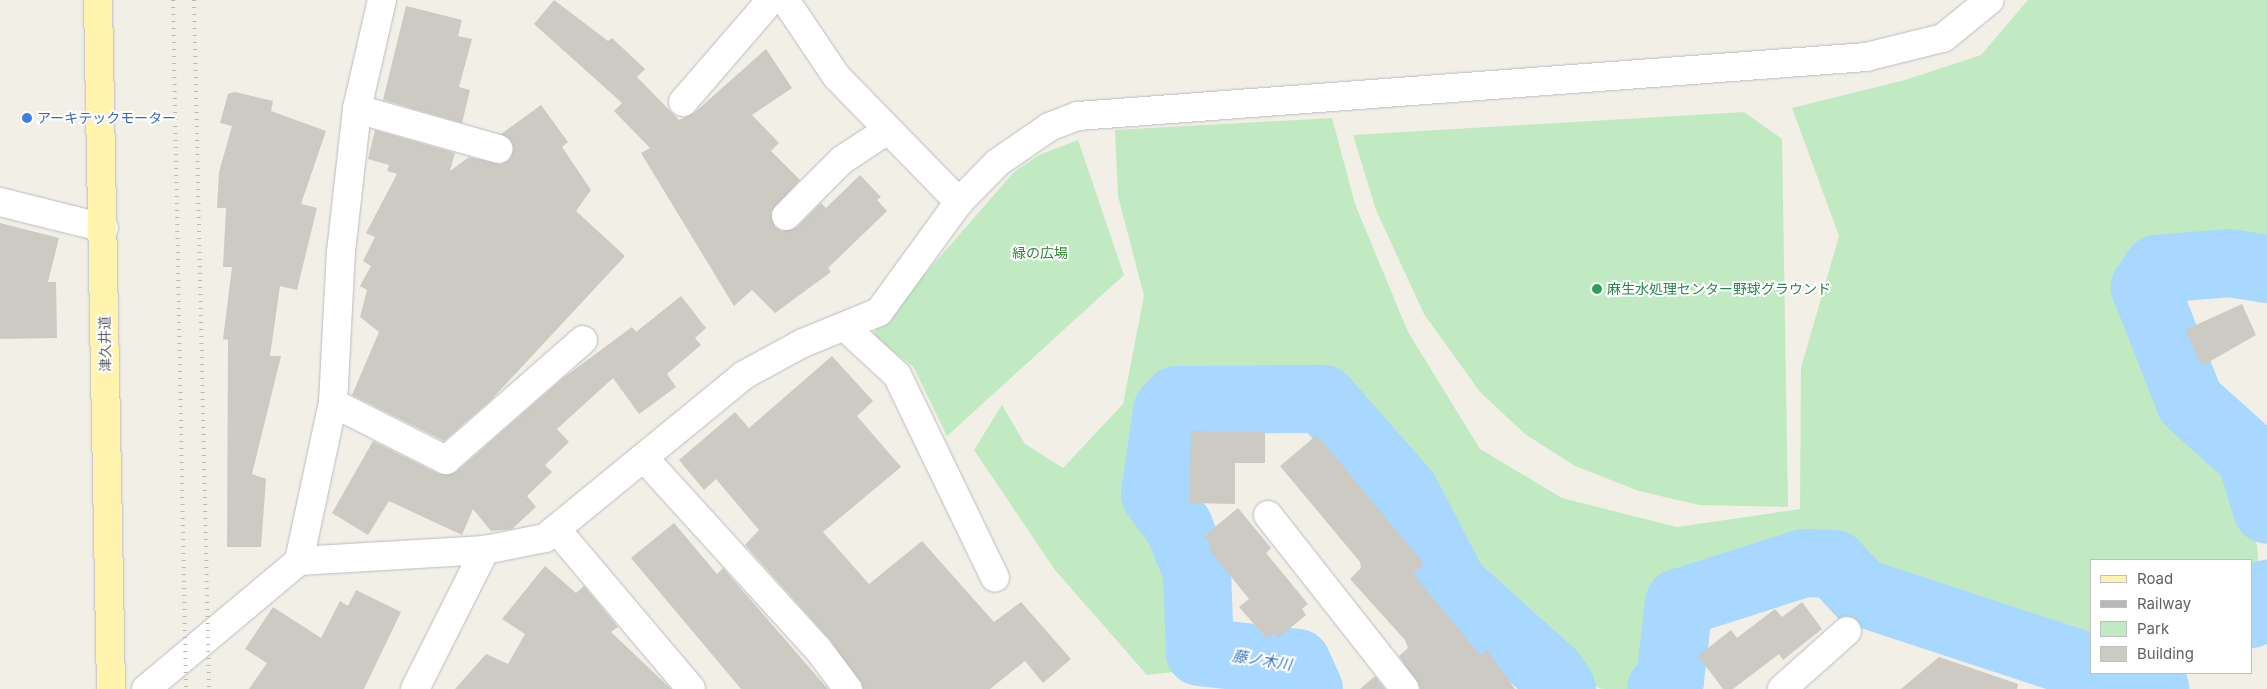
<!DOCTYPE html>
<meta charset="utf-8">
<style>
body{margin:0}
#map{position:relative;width:2267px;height:689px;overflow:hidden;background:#f1efe6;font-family:Inter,"Noto Sans JP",sans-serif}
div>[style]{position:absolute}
.green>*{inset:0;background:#c1eac2}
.river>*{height:68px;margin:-34px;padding:0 34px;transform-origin:34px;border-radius:34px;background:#a8d7ff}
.building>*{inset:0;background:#cccac3}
.roads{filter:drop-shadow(0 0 1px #b9bcc1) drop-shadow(0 0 1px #b9bcc1)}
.minor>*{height:28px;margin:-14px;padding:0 14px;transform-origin:14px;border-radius:14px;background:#fff}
.major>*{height:28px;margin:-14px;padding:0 14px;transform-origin:14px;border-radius:14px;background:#fff3ad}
.rail>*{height:4px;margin-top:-2px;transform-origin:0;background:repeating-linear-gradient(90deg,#b7b8b9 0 1px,transparent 0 7px)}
.dots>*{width:14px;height:14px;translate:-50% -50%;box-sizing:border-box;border:2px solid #fff;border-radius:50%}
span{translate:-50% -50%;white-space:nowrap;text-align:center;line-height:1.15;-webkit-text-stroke:4px #fff;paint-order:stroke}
.shop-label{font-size:14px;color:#366cbe}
.left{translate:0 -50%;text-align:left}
.park-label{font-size:14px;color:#2f8634}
.leisure-label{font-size:14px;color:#27864d}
.street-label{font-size:14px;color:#5e6268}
.water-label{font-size:15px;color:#3b77ba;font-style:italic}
.legend{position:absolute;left:2090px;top:559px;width:162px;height:115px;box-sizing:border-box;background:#fff;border:1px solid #bfc0c3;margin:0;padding:6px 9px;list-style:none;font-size:15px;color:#5e6268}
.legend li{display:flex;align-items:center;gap:10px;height:25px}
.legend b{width:25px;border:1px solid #bfc0c3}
</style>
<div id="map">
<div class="green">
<div style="clip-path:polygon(2028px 0,2267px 0,2267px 274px,2196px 247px,2157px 244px,2122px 269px,2127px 314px,2145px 372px,2199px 454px,2238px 492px,2257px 545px,2259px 574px,2251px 587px,2251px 560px,2091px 560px,2091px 673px,2173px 673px,2165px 680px,2094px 683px,2028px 667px,1930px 604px,1913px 584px,1876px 587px,1840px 549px,1786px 573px,1666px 609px,1665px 665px,1637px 689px,1602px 689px,1587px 683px,1521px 617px,1471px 580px,1433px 507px,1410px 479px,1320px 395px,1191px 397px,1164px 382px,1139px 481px,1168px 591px,1183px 671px,1147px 675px,1055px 570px,974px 450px,1002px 405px,1025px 444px,1063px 468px,1123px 404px,1144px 296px,1118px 196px,1115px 130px,1332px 118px,1355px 204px,1408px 332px,1480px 449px,1562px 498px,1677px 527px,1800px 509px,1801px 368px,1839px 236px,1792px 108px,1905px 80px,1981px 55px)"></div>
<div style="clip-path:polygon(1744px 112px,1782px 139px,1788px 507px,1699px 505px,1639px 491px,1575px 466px,1525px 434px,1480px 392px,1424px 314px,1376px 210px,1353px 135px)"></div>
<div style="clip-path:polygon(1078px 140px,1124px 275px,947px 436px,913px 366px,871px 336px,1014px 172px,1039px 155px)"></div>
</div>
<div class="river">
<div style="left:2267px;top:269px;width:36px;rotate:-171deg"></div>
<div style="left:2231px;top:263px;width:74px;rotate:175.4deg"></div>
<div style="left:2157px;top:269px;width:22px;rotate:124deg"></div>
<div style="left:2145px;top:287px;width:123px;rotate:68.6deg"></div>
<div style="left:2190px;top:402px;width:82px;rotate:42deg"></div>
<div style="left:2251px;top:457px;width:55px;rotate:73.2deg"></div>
<div style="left:2251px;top:614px;width:26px;rotate:-51deg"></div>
<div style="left:2106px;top:673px;width:52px;rotate:18.1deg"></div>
<div style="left:1309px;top:689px;width:29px;rotate:-115deg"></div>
<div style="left:1297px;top:663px;width:98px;rotate:-173.5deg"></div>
<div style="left:1200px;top:652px;width:80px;rotate:-92.1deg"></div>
<div style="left:1197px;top:572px;width:48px;rotate:-111.8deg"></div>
<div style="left:1179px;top:527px;width:41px;rotate:-126deg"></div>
<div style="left:1155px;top:494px;width:84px;rotate:-81.8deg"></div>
<div style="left:1167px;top:411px;width:15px;rotate:-48deg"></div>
<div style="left:1177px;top:400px;width:146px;rotate:-0.4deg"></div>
<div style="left:1323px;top:399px;width:124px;rotate:48.6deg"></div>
<div style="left:1405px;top:492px;width:106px;rotate:62.5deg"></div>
<div style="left:1454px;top:586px;width:130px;rotate:41.9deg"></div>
<div style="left:1551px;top:673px;width:19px;rotate:55deg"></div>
<div style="left:1661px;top:689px;width:13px;rotate:-45deg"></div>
<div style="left:1670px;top:680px;width:78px;rotate:-83.3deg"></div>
<div style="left:1679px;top:603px;width:131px;rotate:-17.7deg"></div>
<div style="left:1804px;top:563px;width:30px;rotate:2deg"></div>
<div style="left:1834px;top:564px;width:38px;rotate:47deg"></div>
<div style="left:1860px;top:592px;width:243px;rotate:18.2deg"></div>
</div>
<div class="building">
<div style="clip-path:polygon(554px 0,608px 41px,612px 38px,645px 69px,637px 77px,679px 120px,694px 113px,766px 49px,792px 88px,752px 115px,779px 143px,771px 151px,800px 180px,771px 212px,775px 227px,782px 231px,797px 227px,821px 203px,826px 208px,860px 175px,881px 197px,877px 200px,887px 211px,828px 268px,831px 272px,775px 313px,752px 290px,734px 306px,641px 153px,650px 148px,614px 111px,622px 103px,534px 24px)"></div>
<div style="clip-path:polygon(406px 6px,462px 20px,458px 36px,472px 39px,459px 87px,470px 90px,462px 123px,383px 100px)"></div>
<div style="clip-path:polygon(235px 92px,273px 101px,271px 111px,326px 131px,301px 204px,317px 208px,297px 290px,280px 286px,270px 356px,281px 356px,252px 474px,266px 479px,261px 547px,227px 547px,228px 340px,223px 339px,232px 267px,223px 267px,226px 208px,217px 208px,219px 172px,232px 126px,220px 123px,228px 94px)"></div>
<div style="clip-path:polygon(541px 105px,568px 142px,562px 147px,591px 190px,576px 211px,625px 256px,491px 400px,444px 441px,352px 395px,379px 332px,360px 317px,367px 290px,360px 286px,371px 266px,363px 261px,375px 237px,366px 233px,397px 174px,387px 171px,389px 165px,368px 159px,375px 130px,455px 153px,450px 171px,469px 157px,501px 164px,509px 160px,513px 146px,501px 134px)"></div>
<div style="clip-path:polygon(0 223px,59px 238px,48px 282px,56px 282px,57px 338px,0 339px)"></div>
<div style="clip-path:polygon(681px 296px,706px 328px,695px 338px,701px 345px,667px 374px,676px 387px,639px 414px,613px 378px,557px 429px,569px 442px,545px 465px,552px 472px,527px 496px,536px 507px,512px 529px,491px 531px,473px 509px,462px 535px,389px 501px,368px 535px,332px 513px,373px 441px,439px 474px,456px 472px,563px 378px,632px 327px,636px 332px)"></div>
<div style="clip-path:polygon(2242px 304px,2256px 335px,2202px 366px,2185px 330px)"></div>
<div style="clip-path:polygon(832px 356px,873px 401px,857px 416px,901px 467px,823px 532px,869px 584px,922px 541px,994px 622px,1021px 602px,1071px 659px,1043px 683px,1025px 661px,990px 689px,863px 689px,830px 640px,745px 545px,759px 530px,716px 479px,704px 490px,679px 460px,735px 412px,749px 428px)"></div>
<div style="clip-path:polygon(1191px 431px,1265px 432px,1265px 463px,1235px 463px,1235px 504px,1189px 503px)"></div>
<div style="clip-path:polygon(1317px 435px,1424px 564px,1413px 574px,1480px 655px,1487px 650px,1515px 689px,1420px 689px,1399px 656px,1408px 648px,1405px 640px,1350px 579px,1361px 568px,1360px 562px,1280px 466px)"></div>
<div style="clip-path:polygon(1238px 508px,1271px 548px,1266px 553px,1308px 604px,1302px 609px,1306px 615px,1278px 638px,1274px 633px,1267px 639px,1239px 607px,1249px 599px,1208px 548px,1211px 545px,1204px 536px)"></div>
<div style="clip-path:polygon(674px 523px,717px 574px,723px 568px,828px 689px,741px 689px,631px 558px)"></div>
<div style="clip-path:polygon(545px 566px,576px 593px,584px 586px,618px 627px,611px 632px,671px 689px,455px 689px,486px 654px,508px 664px,525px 634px,502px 619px)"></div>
<div style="clip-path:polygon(356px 590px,401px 612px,364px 689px,249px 689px,267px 663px,245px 649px,273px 607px,321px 638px,340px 601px,348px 606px)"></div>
<div style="clip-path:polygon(1802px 602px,1822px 629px,1783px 660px,1779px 654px,1733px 689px,1723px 689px,1698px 656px,1731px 630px,1737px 638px,1775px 609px,1782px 617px)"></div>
<div style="clip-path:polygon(1939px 657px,2018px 684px,2017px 689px,1901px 689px)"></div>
<div style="clip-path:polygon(1375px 676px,1385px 689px,1360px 689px)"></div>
</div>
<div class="roads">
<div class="minor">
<div style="left:785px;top:0;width:93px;rotate:56deg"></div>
<div style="left:837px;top:77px;width:175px;rotate:45.7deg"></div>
<div style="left:683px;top:102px;width:135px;rotate:-49.2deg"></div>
<div style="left:357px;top:109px;width:147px;rotate:15.8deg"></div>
<div style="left:0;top:202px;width:107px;rotate:14deg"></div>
<div style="left:786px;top:216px;width:79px;rotate:-45deg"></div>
<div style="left:842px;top:160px;width:53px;rotate:-33.4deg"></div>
<div style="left:846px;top:328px;width:69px;rotate:42.7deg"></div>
<div style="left:897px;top:375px;width:225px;rotate:64.2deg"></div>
<div style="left:333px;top:403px;width:127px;rotate:26.8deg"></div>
<div style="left:446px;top:460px;width:182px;rotate:-41.2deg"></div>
<div style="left:644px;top:458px;width:258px;rotate:47.7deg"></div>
<div style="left:818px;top:649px;width:50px;rotate:53.1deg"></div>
<div style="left:1268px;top:515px;width:221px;rotate:51.8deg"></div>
<div style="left:556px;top:529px;width:209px;rotate:49.8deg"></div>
<div style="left:299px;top:561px;width:162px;rotate:-77.9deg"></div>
<div style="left:333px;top:403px;width:151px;rotate:-87deg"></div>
<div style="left:341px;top:252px;width:144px;rotate:-83.6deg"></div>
<div style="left:357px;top:109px;width:112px;rotate:-77.1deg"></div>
<div style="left:146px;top:689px;width:199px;rotate:-39.9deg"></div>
<div style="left:299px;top:561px;width:186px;rotate:-3.4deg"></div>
<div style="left:485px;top:550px;width:61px;rotate:-11.3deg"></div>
<div style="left:545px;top:538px;width:257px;rotate:-39.3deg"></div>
<div style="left:744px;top:375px;width:67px;rotate:-28.5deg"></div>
<div style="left:803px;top:343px;width:82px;rotate:-22.2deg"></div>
<div style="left:879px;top:312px;width:136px;rotate:-54deg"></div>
<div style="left:959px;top:202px;width:54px;rotate:-45.7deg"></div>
<div style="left:997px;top:163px;width:63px;rotate:-34.7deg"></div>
<div style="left:1049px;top:127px;width:31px;rotate:-21deg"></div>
<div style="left:1078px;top:116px;width:790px;rotate:-4.28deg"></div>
<div style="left:1866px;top:57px;width:79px;rotate:-13.9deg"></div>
<div style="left:1943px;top:38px;width:60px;rotate:-39deg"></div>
<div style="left:415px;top:689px;width:156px;rotate:-63.3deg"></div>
<div style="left:1782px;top:689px;width:87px;rotate:-41.7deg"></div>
</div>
<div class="major">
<div style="left:98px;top:0;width:689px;rotate:88.92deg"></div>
</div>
</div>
<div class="rail">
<div style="left:173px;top:0;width:689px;rotate:88.92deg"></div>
<div style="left:194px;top:0;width:689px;rotate:88.75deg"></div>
</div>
<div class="dots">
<div style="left:27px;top:118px;background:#3f7fe0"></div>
<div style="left:1597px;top:289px;background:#2e9e5b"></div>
</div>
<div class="shop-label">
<span class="left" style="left:37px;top:118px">アーキテックモーター</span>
</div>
<div class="park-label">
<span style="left:1040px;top:253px">緑の広場</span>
</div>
<div class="leisure-label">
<span class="left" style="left:1607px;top:289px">麻生水処理センター野球グラウンド</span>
</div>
<div class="street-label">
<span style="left:105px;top:344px;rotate:-91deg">津久井道</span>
</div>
<div class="water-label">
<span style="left:1262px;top:660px;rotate:9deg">藤ノ木川</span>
</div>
<ul class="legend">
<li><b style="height:6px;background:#fff3ad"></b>Road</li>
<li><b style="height:6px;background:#b7b8b9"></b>Railway</li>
<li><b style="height:14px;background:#c1eac2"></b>Park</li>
<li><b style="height:14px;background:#cccac3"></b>Building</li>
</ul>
</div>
